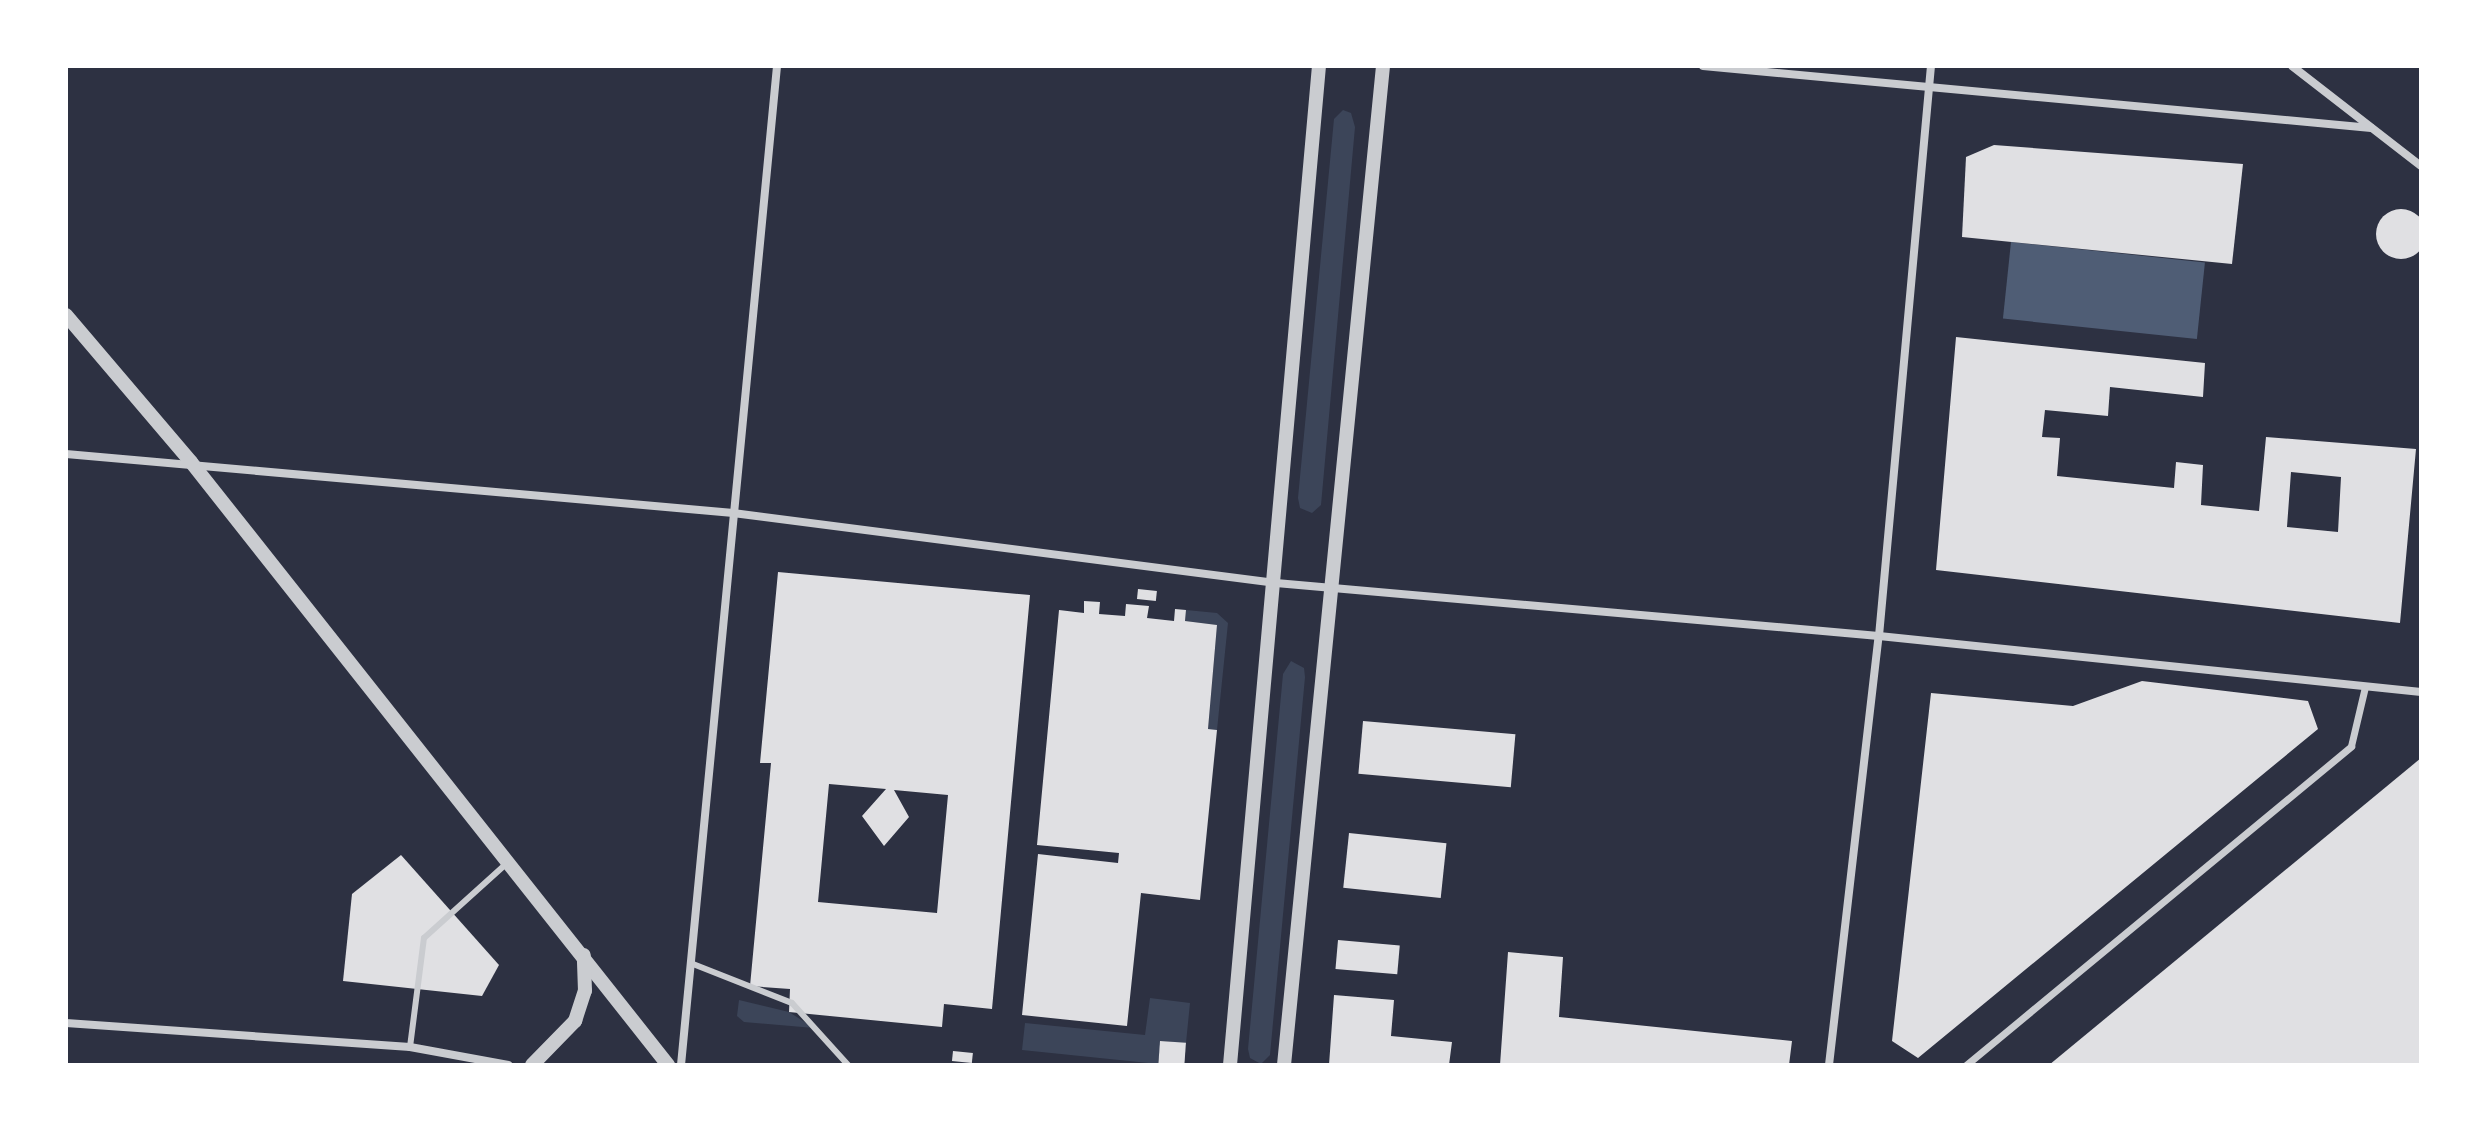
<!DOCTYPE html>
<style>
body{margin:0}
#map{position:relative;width:2487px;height:1131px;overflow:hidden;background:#2d3142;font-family:"IBM Plex Serif",serif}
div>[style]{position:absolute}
.green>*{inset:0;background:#3c4559}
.water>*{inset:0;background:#4f5d75;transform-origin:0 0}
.building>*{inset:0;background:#e0e0e3;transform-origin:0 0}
.round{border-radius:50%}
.service>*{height:6px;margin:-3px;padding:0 3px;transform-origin:3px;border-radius:3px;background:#caccd0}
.pedestrian>*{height:7px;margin:-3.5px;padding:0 3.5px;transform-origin:3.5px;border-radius:3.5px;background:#caccd0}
.minor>*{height:8px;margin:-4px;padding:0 4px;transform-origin:4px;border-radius:4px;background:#caccd0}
.tertiary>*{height:14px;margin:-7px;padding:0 7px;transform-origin:7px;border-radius:7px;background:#caccd0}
span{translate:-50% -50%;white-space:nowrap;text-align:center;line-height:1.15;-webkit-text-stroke:6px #fff;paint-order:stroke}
.frame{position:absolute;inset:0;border:68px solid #fff;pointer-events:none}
</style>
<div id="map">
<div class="green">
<div style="clip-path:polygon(1343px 110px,1351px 113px,1355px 127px,1321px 505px,1312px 513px,1300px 508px,1298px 498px,1334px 119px)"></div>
<div style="clip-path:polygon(1186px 610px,1217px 613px,1228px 623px,1217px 730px,1208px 729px,1217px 625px,1185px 621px)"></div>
<div style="clip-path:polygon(1291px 661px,1304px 668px,1305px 677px,1270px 1055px,1261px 1064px,1250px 1058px,1248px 1049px,1283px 674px)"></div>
<div style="clip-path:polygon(1150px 998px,1190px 1003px,1186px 1043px,1161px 1041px,1158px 1064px,1022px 1050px,1025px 1023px,1145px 1035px)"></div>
<div style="clip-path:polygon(739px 1000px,789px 1012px,814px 1028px,744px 1022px,737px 1016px)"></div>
</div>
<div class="water">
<div style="left:2011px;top:242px;width:195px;height:77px;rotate:6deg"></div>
</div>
<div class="building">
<div style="clip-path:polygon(1994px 145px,2243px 164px,2232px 264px,1962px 237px,1966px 157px)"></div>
<div class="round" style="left:2376px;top:209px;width:50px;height:50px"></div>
<div style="clip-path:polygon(evenodd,1956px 337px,2205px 363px,2203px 397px,2110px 387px,2108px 416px,2045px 410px,2042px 437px,2060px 438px,2057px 476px,2174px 488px,2176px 462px,2203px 465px,2201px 505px,2259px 511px,2266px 437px,2416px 449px,2400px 623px,1936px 570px,1956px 337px,2291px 472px,2341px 477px,2338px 532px,2287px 527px,2291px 472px)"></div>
<div style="clip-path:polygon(evenodd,778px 572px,1030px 595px,992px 1009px,944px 1004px,942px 1027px,789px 1012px,790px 989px,750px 986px,771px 763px,760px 763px,778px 572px,829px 784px,886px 789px,862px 816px,884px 846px,909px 817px,894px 790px,948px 795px,937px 913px,818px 902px,829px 784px)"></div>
<div style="left:1138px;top:589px;width:19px;height:10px;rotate:6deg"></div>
<div style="clip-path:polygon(1084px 601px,1100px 602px,1099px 614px,1125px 616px,1126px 604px,1149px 606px,1147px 618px,1174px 621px,1175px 609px,1186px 610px,1185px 621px,1217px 625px,1208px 729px,1217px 730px,1200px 900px,1141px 893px,1127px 1026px,1022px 1015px,1038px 854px,1118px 863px,1119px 853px,1037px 845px,1059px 610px,1084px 613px)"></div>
<div style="clip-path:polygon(2142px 681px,2308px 701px,2318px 729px,1918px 1058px,1892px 1041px,1931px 693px,2073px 706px)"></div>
<div style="left:1363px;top:721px;width:153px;height:53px;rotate:5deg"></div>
<div style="clip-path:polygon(2421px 758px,2421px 1065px,2049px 1065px)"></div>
<div style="left:1349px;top:833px;width:98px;height:55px;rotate:6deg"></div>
<div style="clip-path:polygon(401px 855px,499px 965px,482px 996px,343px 981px,352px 894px)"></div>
<div style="left:1338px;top:940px;width:62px;height:29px;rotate:5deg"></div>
<div style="clip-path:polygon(1508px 952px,1563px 957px,1559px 1017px,1792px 1041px,1789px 1065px,1500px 1065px)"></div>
<div style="clip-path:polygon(1334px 995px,1394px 1000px,1391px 1036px,1452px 1042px,1449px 1065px,1329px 1065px)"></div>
<div style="left:1160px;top:1041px;width:26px;height:23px;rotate:4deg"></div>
<div style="left:953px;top:1051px;width:20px;height:10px;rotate:6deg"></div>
</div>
<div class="service">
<div style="left:693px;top:964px;width:106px;rotate:21.5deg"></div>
<div style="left:792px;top:1003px;width:84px;rotate:47.9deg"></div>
<div style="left:410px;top:1047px;width:110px;rotate:-82.7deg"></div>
<div style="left:424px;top:938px;width:112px;rotate:-42.1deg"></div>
</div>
<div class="pedestrian">
<div style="left:1966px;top:1065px;width:500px;rotate:-39.6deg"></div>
<div style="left:2351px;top:746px;width:61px;rotate:-76.7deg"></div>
</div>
<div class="minor">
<div style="left:1703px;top:66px;width:671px;rotate:5.3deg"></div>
<div style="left:2292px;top:66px;width:163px;rotate:37.8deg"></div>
<div style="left:66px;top:454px;width:670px;rotate:5.05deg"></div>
<div style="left:733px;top:513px;width:547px;rotate:7.35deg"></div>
<div style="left:1276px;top:583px;width:605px;rotate:5.02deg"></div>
<div style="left:1879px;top:636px;width:545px;rotate:5.9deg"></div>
<div style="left:66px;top:1023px;width:345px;rotate:4deg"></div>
<div style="left:410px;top:1047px;width:100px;rotate:10.4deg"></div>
<div style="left:681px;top:1065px;width:1004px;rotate:-84.51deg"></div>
<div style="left:1829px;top:1065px;width:432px;rotate:-83.4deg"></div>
<div style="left:1879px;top:636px;width:572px;rotate:-84.79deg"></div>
</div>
<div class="tertiary">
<div style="left:66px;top:315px;width:193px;rotate:49.6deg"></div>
<div style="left:191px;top:462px;width:769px;rotate:51.65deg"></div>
<div style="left:532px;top:1065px;width:62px;rotate:-45.7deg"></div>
<div style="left:575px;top:1021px;width:32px;rotate:-72deg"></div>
<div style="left:585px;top:991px;width:36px;rotate:-92deg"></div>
<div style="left:1230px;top:1065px;width:1003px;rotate:-84.91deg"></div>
<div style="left:1284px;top:1065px;width:1004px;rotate:-84.34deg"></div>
</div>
<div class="frame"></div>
</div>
